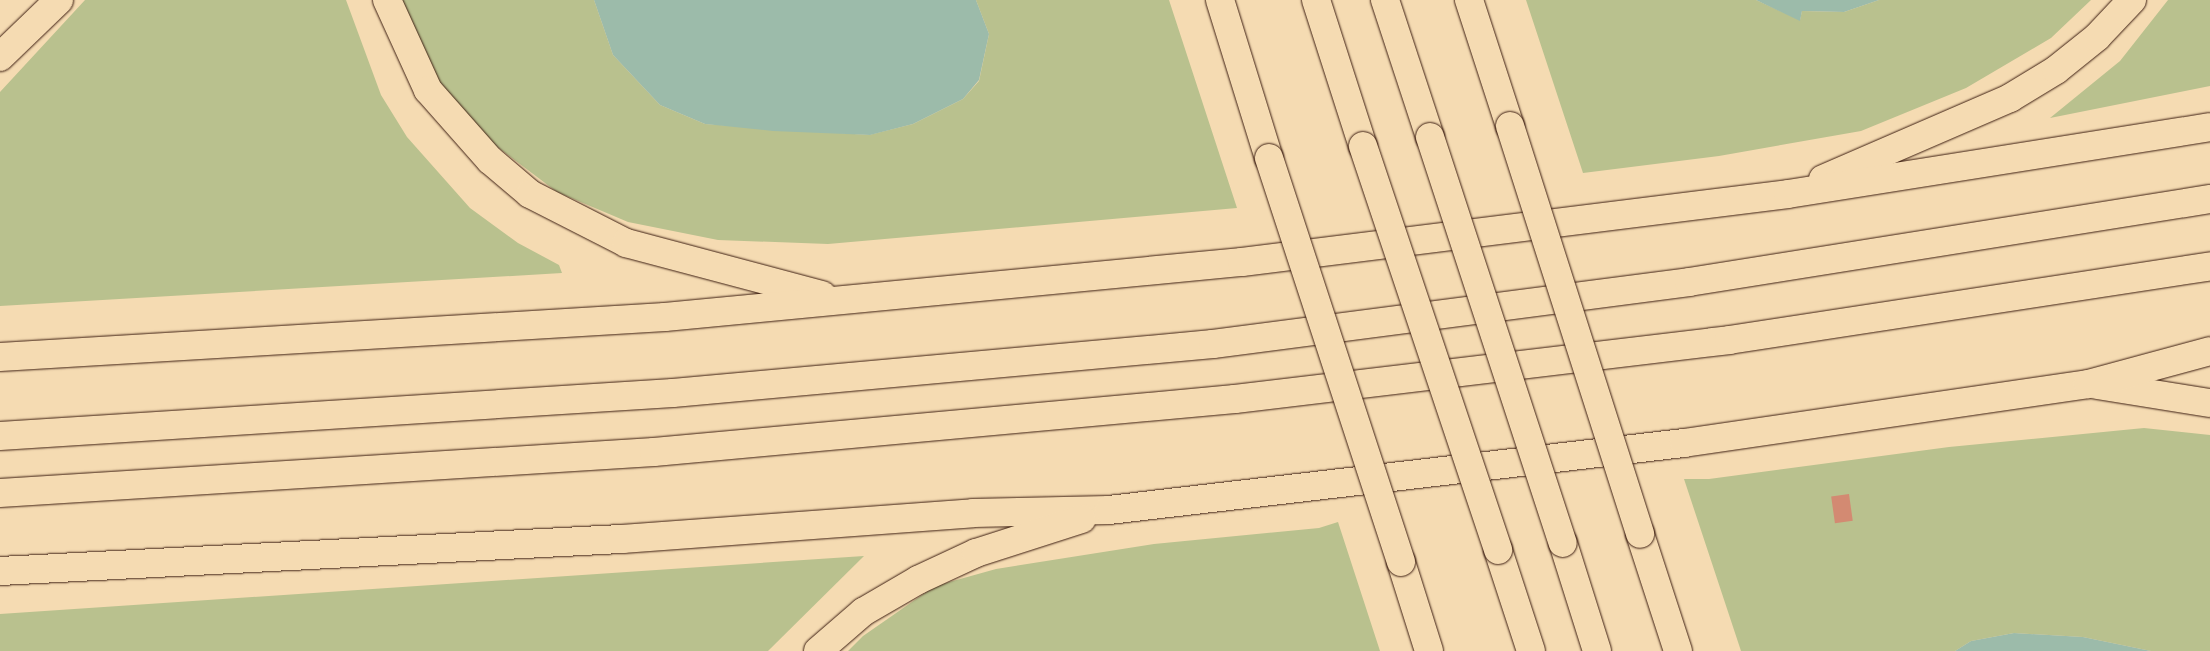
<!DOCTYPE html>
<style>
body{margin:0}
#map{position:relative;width:2210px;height:651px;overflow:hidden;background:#f5dbb2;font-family:"EB Garamond",serif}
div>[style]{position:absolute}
.green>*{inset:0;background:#b9c18e}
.water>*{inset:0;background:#9cbbaa}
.building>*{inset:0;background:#d38a72;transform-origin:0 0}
.roads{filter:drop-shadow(0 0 1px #3d1e11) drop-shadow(0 0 1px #3d1e11)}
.highway>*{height:28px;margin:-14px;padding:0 14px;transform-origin:14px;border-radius:14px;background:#f5dbb2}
.bridges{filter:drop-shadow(0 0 1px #3d1e11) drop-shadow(0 0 1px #3d1e11)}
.highway-bridge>*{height:28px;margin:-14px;padding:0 14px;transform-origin:14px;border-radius:14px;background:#f5dbb2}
span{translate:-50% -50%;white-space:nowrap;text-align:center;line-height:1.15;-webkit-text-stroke:4.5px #f8e8cd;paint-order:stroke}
</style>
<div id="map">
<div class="green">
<div style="clip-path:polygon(85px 0,346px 0,381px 95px,407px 137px,470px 208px,518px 243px,559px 265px,562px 273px,0 306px,0 92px)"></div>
<div style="clip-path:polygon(402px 0,594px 0,613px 55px,660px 105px,705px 124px,869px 135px,913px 124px,963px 99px,979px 81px,989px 34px,976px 0,1169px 0,1237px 208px,828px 244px,718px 240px,628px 222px,557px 192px,488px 140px,431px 78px)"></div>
<div style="clip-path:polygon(1526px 0,1756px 0,1800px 20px,1802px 11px,1844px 12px,1879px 0,2091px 0,2051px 38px,1966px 88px,1861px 131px,1719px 156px,1583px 173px)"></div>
<div style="clip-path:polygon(2168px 0,2210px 0,2210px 86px,2050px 118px,2120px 61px)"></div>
<div style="clip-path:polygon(2144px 428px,2210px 435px,2210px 651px,2151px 651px,2083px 637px,2014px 633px,1971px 641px,1955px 651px,1741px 651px,1684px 479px,1709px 479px,1949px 447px)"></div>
<div style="clip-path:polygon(1338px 522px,1380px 651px,848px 651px,863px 636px,935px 586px,996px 569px,1154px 544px,1319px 528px)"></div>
<div style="clip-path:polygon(864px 556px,768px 651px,0 651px,0 614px)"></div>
</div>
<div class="water">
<div style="clip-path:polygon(594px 0,976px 0,989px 34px,979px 80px,963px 99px,913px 124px,870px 135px,773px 131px,705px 124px,660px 105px,613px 55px)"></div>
<div style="clip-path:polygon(1756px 0,1879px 0,1844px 12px,1802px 11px,1800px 21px)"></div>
<div style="clip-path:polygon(2014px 633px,2083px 637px,2151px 651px,1955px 651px,1971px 641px)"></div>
</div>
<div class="building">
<div style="left:1849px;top:494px;width:27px;height:18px;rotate:82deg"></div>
</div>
<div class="roads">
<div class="highway">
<div style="left:387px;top:0;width:99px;rotate:65.5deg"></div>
<div style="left:428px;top:90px;width:94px;rotate:48.5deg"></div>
<div style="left:490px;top:160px;width:52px;rotate:40.4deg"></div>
<div style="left:530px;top:194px;width:108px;rotate:27deg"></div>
<div style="left:626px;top:243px;width:203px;rotate:14.9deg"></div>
<div style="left:1220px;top:0;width:165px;rotate:72.8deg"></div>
<div style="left:1316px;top:0;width:153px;rotate:72.2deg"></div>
<div style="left:1385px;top:0;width:144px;rotate:71.8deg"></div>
<div style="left:1469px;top:0;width:133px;rotate:72deg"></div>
<div style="left:0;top:57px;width:82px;rotate:-44deg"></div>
<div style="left:1823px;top:179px;width:204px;rotate:-23.4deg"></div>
<div style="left:2010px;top:98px;width:54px;rotate:-31.3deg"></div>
<div style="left:2056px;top:70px;width:53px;rotate:-38.8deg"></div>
<div style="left:2097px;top:37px;width:51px;rotate:-46.6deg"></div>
<div style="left:0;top:357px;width:666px;rotate:-3.44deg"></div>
<div style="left:665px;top:317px;width:580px;rotate:-5.45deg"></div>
<div style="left:1242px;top:262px;width:550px;rotate:-7.1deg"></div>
<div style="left:1788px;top:194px;width:427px;rotate:-9deg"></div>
<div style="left:2097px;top:385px;width:114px;rotate:9.1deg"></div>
<div style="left:0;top:436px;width:674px;rotate:-3.66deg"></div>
<div style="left:673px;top:393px;width:542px;rotate:-5.18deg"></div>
<div style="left:1213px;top:344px;width:480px;rotate:-7.4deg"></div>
<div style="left:1689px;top:282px;width:528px;rotate:-9.05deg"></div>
<div style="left:0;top:493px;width:655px;rotate:-3.59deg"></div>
<div style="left:654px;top:452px;width:583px;rotate:-5.21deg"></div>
<div style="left:1235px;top:399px;width:498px;rotate:-6.8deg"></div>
<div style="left:1729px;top:340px;width:487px;rotate:-8.7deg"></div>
<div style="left:1640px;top:534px;width:123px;rotate:72deg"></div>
<div style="left:1563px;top:543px;width:113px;rotate:72.5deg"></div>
<div style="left:1498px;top:550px;width:106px;rotate:71.9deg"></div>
<div style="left:1401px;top:562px;width:93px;rotate:72.5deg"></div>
<div style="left:0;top:571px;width:623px;rotate:-2.95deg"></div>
<div style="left:622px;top:539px;width:352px;rotate:-4.2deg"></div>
<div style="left:973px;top:513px;width:136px;rotate:-1.3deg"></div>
<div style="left:1109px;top:510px;width:579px;rotate:-6.65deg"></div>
<div style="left:1684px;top:443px;width:408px;rotate:-8.3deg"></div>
<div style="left:2088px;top:384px;width:126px;rotate:-15.1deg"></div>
<div style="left:818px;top:651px;width:60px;rotate:-40.9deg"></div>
<div style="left:863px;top:612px;width:64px;rotate:-30.2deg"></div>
<div style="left:918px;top:580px;width:64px;rotate:-25deg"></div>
<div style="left:976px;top:553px;width:111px;rotate:-17.8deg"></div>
</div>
</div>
<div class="bridges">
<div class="highway-bridge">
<div style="left:1510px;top:126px;width:428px;rotate:72.3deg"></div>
<div style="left:1430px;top:137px;width:427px;rotate:71.9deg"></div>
<div style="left:1363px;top:146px;width:426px;rotate:71.5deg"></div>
<div style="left:1269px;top:158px;width:425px;rotate:71.9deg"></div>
</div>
</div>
</div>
